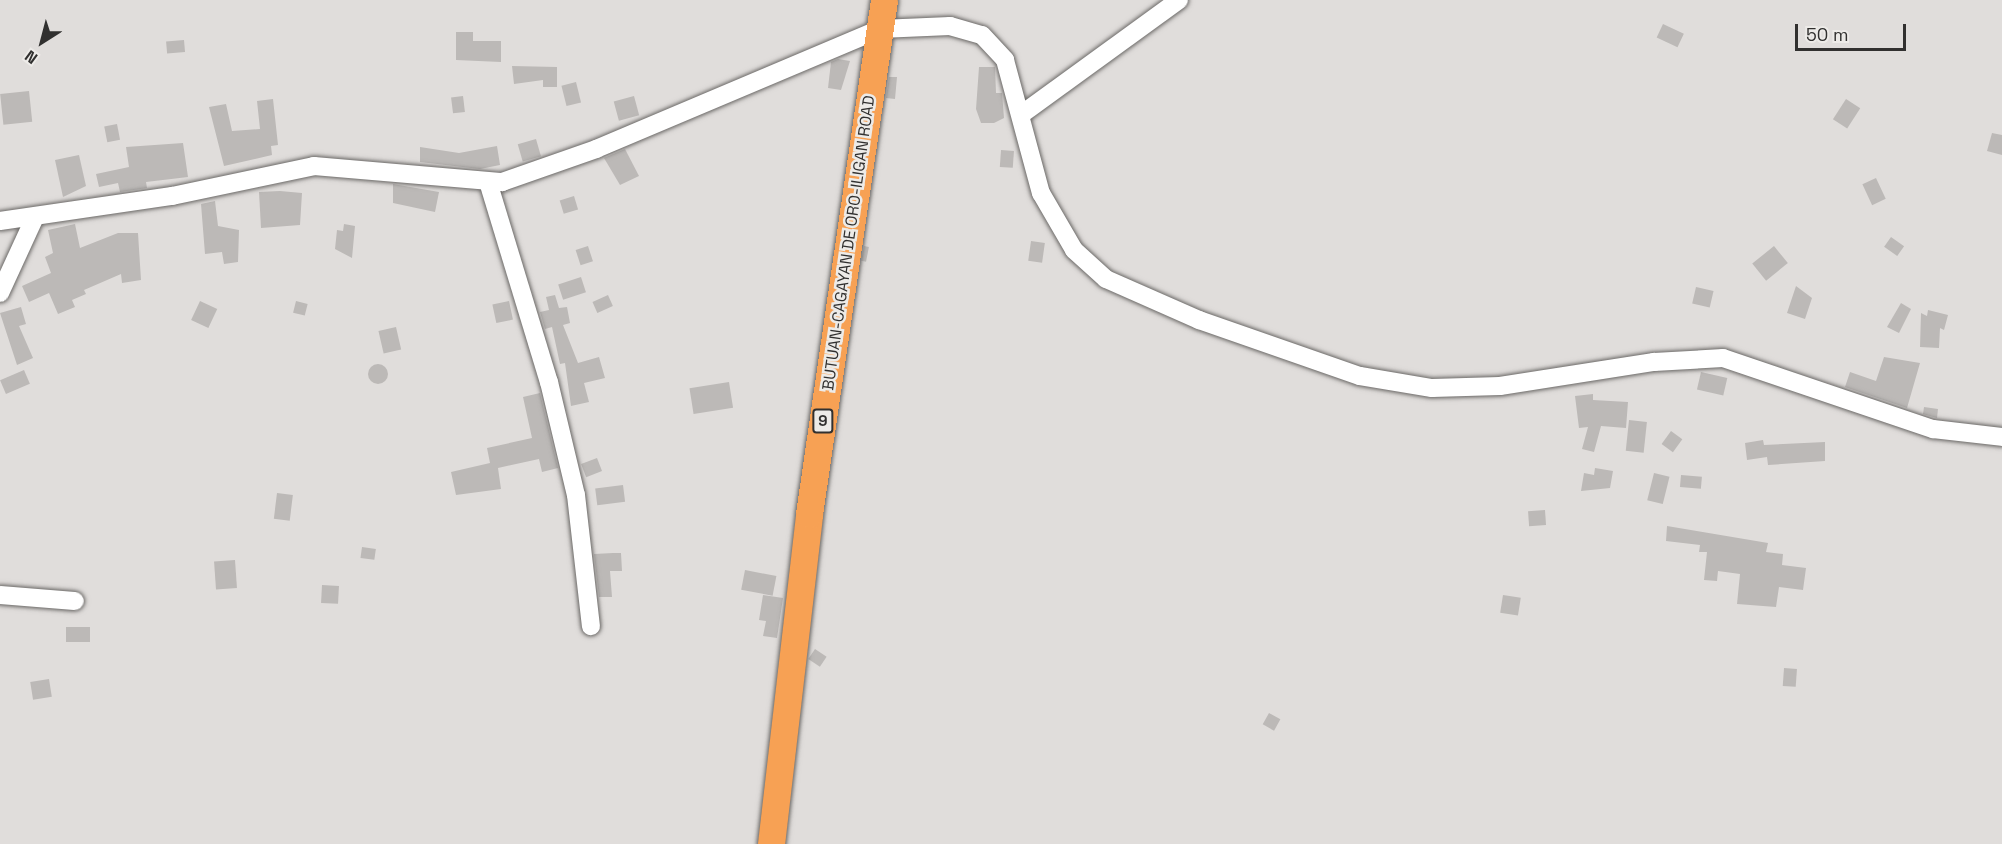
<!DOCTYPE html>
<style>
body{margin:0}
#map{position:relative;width:2002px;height:844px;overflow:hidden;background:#e0dddb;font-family:"Space Grotesk",sans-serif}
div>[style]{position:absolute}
.building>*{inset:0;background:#bcb9b7;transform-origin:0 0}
.round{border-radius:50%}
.roads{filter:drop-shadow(0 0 2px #6a6866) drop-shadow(0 0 2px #6a6866)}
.minor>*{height:18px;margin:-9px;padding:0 9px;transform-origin:9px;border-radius:9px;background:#fff}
.highway>*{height:27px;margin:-13.5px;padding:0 13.5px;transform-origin:13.5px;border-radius:13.5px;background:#f7a154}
span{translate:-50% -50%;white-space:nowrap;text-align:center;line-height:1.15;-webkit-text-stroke:5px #edebe8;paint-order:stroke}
.shield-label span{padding:2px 4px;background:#edebe8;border:2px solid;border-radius:4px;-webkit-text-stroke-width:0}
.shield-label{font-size:15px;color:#31302f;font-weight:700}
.street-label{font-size:16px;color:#31302f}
.north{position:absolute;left:12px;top:12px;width:60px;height:60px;-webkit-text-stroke:4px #edebe8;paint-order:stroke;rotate:216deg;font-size:16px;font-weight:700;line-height:24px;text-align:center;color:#31302f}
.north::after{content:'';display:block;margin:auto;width:21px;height:27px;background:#31302f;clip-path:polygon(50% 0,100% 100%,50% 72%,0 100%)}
.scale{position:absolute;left:1795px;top:24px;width:111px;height:27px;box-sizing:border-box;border:3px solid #31302f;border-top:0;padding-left:8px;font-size:18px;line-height:21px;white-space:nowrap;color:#31302f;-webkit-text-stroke:4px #edebe8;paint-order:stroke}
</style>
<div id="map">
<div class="building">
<div style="left:1663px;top:24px;width:23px;height:15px;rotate:25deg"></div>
<div style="clip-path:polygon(456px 32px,473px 32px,473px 41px,501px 41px,501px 62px,456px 60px)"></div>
<div style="left:184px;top:40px;width:12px;height:18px;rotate:85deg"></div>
<div style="clip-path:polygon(838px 59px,850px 61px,841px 90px,828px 88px,831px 62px)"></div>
<div style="clip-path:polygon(512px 66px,557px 67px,557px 87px,543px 87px,543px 80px,514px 84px)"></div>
<div style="clip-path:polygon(979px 67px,995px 67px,996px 93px,1002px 93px,1004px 118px,994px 123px,981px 123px,976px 109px)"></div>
<div style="clip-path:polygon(889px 77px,897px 77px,895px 99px,886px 98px)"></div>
<div style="left:576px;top:82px;width:21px;height:15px;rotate:76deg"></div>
<div style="left:29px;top:91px;width:31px;height:29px;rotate:84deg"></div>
<div style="left:463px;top:96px;width:16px;height:12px;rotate:83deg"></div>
<div style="left:634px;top:96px;width:20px;height:21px;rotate:75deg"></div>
<div style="clip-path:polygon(273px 99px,278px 145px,271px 146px,272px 155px,224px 166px,209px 107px,226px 104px,232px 131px,260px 129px,257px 101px)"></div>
<div style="left:1846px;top:99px;width:17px;height:24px;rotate:33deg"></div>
<div style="left:117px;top:124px;width:16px;height:13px;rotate:79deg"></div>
<div style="clip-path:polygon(1992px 133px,2002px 135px,2002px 155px,1987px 151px)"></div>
<div style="left:536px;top:139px;width:18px;height:19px;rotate:74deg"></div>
<div style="clip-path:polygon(183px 143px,188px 177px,146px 182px,147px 188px,120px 192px,118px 183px,99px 187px,96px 174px,129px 167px,126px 147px)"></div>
<div style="clip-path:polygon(497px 146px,500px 165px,480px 169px,420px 162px,420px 147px,459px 153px)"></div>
<div style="clip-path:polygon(625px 149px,639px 176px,620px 185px,604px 158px)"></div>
<div style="left:1001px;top:150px;width:13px;height:17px;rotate:4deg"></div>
<div style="clip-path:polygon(79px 155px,86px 186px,63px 197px,55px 160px)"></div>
<div style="left:1876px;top:178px;width:23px;height:15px;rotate:65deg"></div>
<div style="clip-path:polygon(393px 184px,439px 192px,435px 212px,393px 203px)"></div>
<div style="clip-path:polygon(280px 191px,302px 193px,300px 225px,261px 228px,259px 192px)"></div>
<div style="left:574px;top:196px;width:14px;height:15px;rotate:73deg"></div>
<div style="clip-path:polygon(215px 201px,218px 226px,239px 230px,238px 262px,224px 264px,222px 252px,205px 254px,201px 204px)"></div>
<div style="clip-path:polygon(75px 224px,80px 248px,118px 233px,138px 233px,141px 280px,122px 283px,121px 274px,84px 290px,86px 294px,72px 300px,75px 307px,58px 314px,49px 293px,29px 302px,22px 286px,51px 273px,45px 257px,53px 253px,48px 230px)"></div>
<div style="clip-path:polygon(344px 224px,355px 226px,352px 258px,335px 249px,337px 230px,343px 231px)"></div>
<div style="left:1891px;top:237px;width:16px;height:12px;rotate:35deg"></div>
<div style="left:1031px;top:241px;width:14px;height:20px;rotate:8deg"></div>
<div style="left:588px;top:246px;width:16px;height:13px;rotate:72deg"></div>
<div style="left:864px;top:246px;width:5px;height:15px;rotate:11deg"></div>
<div style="left:1774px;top:246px;width:22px;height:28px;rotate:51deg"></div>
<div style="left:581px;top:277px;width:16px;height:24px;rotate:72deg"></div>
<div style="clip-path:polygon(1796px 286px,1812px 298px,1805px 319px,1787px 313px)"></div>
<div style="left:1696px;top:287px;width:18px;height:17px;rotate:13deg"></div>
<div style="clip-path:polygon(555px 295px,559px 308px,567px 307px,570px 323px,563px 325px,578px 363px,599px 357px,605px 378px,584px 383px,589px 402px,571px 406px,565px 363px,560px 364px,552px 327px,545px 329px,540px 312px,549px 310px,546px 297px)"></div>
<div style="left:608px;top:295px;width:12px;height:17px;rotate:66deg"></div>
<div style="left:200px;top:301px;width:19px;height:21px;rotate:25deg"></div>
<div style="left:296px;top:301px;width:12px;height:12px;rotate:14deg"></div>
<div style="left:509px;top:301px;width:19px;height:17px;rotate:78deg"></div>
<div style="clip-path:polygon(1901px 303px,1911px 309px,1899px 333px,1887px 327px)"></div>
<div style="clip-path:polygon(21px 307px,26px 324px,19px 326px,33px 358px,17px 365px,0 313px)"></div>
<div style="clip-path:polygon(1928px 310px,1948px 315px,1944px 330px,1940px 328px,1939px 348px,1920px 347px,1921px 313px,1927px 316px)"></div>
<div style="left:396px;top:327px;width:23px;height:18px;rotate:77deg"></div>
<div style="clip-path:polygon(1884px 357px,1920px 363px,1907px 408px,1845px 387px,1850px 372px,1876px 381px)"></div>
<div class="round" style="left:368px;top:364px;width:20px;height:20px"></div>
<div style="left:24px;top:370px;width:15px;height:26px;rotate:67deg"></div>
<div style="left:1701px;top:372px;width:27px;height:18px;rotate:13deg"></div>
<div style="left:729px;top:382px;width:26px;height:40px;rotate:81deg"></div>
<div style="clip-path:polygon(540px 393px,558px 468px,542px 472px,539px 459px,498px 468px,501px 489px,456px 495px,451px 472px,490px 463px,487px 448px,532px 438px,523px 397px)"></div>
<div style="clip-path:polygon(1593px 394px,1593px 400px,1628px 402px,1626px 428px,1601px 426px,1594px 452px,1582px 449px,1588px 427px,1579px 428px,1575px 396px)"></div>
<div style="clip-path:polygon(1924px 407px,1938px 409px,1937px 418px,1923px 414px)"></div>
<div style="left:1629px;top:420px;width:18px;height:31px;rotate:6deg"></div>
<div style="left:1671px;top:431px;width:14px;height:16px;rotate:36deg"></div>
<div style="clip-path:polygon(1763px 440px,1764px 445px,1825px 442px,1825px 461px,1768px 465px,1767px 457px,1747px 460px,1745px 443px)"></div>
<div style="left:597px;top:458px;width:14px;height:17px;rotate:69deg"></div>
<div style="clip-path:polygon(1595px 468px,1613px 471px,1610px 488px,1581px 491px,1584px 473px,1594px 475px)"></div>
<div style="left:1654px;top:473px;width:16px;height:28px;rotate:14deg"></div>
<div style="left:1681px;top:475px;width:21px;height:12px;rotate:5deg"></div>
<div style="left:623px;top:485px;width:17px;height:28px;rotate:83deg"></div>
<div style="left:277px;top:493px;width:16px;height:26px;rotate:7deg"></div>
<div style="left:1545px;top:510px;width:15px;height:17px;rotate:86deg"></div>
<div style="clip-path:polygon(1667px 526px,1768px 543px,1766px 552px,1783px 554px,1782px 565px,1806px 568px,1803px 590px,1779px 587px,1776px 607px,1737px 604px,1740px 574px,1718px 571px,1717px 581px,1704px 580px,1707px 552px,1699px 552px,1700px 545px,1666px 541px)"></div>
<div style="left:362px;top:547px;width:14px;height:11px;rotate:8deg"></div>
<div style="clip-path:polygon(613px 553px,621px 553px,622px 571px,610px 571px,612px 597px,599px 597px,594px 554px)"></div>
<div style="left:235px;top:560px;width:28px;height:21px;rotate:86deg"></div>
<div style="left:745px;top:570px;width:32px;height:20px;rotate:11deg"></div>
<div style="left:322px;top:585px;width:17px;height:18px;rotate:3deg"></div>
<div style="clip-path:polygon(763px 595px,783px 598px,777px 638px,763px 636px,766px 621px,759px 620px)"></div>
<div style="left:1503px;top:595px;width:18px;height:18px;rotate:9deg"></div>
<div style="left:90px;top:627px;width:15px;height:24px;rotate:90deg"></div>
<div style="left:815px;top:649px;width:14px;height:12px;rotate:34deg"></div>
<div style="left:1784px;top:668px;width:13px;height:18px;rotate:4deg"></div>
<div style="left:49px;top:679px;width:18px;height:19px;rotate:81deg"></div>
<div style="left:1269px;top:713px;width:13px;height:13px;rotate:29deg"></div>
</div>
<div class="roads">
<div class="minor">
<div style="left:1022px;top:114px;width:194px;rotate:-36deg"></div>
<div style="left:489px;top:185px;width:206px;rotate:73.1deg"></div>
<div style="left:549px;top:382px;width:116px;rotate:76.6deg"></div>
<div style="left:576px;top:495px;width:132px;rotate:83.5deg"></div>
<div style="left:0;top:221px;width:174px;rotate:-8.3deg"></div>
<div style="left:172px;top:196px;width:145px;rotate:-11.9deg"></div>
<div style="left:314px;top:166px;width:189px;rotate:4.9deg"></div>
<div style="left:502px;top:182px;width:100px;rotate:-19.3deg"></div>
<div style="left:596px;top:149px;width:308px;rotate:-22.9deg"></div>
<div style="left:880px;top:29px;width:70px;rotate:-2.5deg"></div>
<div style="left:950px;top:26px;width:33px;rotate:16deg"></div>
<div style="left:982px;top:35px;width:34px;rotate:47deg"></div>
<div style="left:1005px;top:60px;width:138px;rotate:74.9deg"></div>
<div style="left:1041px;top:193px;width:66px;rotate:59.9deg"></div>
<div style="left:1074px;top:250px;width:43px;rotate:42.2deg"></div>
<div style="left:1106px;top:279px;width:102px;rotate:23.8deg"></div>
<div style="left:1199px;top:320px;width:170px;rotate:19.2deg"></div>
<div style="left:1360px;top:376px;width:73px;rotate:9.5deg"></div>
<div style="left:1432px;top:388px;width:68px;rotate:-1.7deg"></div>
<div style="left:1500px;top:386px;width:156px;rotate:-8.9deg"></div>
<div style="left:1654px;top:362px;width:69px;rotate:-3.3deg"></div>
<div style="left:1723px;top:358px;width:222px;rotate:18.7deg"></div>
<div style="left:1933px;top:429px;width:69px;rotate:6.6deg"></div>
<div style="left:0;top:293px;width:81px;rotate:-65.3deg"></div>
<div style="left:0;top:595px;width:75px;rotate:4.6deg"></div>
</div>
<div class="highway">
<div style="left:771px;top:844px;width:332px;rotate:-83.4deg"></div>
<div style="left:809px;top:514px;width:519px;rotate:-81.7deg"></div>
</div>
</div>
<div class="shield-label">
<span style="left:823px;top:421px">9</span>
</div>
<div class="street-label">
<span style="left:849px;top:243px;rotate:-82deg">BUTUAN-CAGAYAN DE ORO-ILIGAN ROAD</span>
</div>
<div class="north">N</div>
<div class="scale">50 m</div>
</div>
